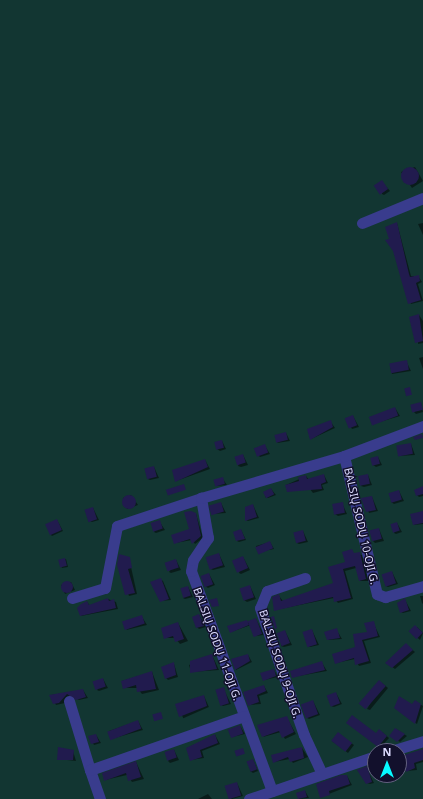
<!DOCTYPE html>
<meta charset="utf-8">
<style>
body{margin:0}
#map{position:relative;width:423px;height:799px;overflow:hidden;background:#12102c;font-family:"Noto Sans",sans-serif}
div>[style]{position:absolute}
.green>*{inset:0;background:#123632}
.shadow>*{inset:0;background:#0007;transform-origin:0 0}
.building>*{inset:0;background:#211b4e;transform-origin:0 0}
.round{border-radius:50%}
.minor>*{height:11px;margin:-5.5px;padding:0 5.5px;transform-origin:5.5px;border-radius:5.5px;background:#393c8d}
span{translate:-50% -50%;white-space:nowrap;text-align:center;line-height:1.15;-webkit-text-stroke:3px #12102c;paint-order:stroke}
.street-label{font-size:11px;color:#dcdbff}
.north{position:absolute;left:367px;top:743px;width:40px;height:40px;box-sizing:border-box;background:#12102c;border:1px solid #636180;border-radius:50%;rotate:0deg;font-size:11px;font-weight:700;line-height:16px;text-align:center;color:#dcdbff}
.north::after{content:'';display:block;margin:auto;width:14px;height:18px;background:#07f9ff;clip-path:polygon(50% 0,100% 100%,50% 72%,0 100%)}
</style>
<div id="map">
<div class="green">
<div style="clip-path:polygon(evenodd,0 0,423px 0,423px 799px,0 799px,0 0,375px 751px,399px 751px,399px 775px,375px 775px,375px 751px)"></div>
</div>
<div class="shadow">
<div style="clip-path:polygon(415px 167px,423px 181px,412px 188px,401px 172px)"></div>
<div style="clip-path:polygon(382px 182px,390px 191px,384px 195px,382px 194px)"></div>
<div style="clip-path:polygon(397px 223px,411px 276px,418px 276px,422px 282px,418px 284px,423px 301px,411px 304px,390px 240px)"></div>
<div style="clip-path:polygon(423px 223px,423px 235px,418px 224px)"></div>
<div style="clip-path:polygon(419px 315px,423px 321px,423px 343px,418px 344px)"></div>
<div style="clip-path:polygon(423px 357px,423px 369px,419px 358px)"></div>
<div style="clip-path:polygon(406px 361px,411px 371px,392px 374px,390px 365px)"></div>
<div style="clip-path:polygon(421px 403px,423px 412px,416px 414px,414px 412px)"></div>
<div style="clip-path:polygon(395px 408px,400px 416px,373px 424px)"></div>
<div style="clip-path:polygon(353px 416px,359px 427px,352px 429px,346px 419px)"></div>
<div style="clip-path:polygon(330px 421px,335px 428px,311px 439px)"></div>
<div style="clip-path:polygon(286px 433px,290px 441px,277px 443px)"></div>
<div style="clip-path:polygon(222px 441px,226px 449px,220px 451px,217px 449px)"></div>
<div style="clip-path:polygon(411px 444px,415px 455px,399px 456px)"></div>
<div style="clip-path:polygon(265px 446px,270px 454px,260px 457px,258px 455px)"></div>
<div style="clip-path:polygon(243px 455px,248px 465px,241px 467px,238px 466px)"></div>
<div style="clip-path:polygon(378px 457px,382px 465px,376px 467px,373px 465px)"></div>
<div style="clip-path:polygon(205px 460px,210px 469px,176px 481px)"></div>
<div style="clip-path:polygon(154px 467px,159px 478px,150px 480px,148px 479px)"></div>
<div style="clip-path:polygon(324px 475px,328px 483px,322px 485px,324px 490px,313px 493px,309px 488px,288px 491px,286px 485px,306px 476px,309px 480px)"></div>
<div style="clip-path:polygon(368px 475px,372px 485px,364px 487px,361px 486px)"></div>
<div style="clip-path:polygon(222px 478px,227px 485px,216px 486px)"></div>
<div style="clip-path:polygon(423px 487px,423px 496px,419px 497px,417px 495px)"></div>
<div style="clip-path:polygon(271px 489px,276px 495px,268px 498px,265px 497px)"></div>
<div style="clip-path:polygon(399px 491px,404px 501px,394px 504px,391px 502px)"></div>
<div style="clip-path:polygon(131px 495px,138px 505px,127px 509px,123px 498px)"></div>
<div style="clip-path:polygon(372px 497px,378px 511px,369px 513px,363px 499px)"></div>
<div style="clip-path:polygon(221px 503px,226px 513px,213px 514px)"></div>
<div style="clip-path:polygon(342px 503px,347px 514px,338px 516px,335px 514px)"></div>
<div style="clip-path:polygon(253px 505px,259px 518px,248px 521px,246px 520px)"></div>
<div style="clip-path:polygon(93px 508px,99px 520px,92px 522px,90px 521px)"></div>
<div style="clip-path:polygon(423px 512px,423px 524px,414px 525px)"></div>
<div style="clip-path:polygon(196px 514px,203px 538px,195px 544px,192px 540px,175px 543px,190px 530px)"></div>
<div style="clip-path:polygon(57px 520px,63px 531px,52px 536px,51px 535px)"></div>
<div style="clip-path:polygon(159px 521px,165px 530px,156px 533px,154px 532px)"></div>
<div style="clip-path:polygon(397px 523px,402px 532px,396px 534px,394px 533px)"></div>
<div style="clip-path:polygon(379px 529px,384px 541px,375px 543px,373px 541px)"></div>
<div style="clip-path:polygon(241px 530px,246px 540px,239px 542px,237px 541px)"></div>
<div style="clip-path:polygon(303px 531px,308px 542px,299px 544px,297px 543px)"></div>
<div style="clip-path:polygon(270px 542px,274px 549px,258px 552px,256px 546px)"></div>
<div style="clip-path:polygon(344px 553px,362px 555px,369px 581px,360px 581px,356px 568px,345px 571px,353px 599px,338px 603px,334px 598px,275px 610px,279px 596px,283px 601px,334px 584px,346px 562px)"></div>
<div style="clip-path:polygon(219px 554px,225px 567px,213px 570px,211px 569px)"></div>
<div style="clip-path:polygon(243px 557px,250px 570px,241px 574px,239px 573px)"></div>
<div style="clip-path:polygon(129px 558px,137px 594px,129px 596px,118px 565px)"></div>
<div style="clip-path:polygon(66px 559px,68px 567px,62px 568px,59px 561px)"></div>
<div style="clip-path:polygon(176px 560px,181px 570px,171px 573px,169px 572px)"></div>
<div style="clip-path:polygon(392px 572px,398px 584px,388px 587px,386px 586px)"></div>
<div style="clip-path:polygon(209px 574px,215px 585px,208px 588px,205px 586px)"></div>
<div style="clip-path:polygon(161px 580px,163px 581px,171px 600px,160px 601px)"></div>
<div style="clip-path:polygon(71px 582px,75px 590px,65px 594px,61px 585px)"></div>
<div style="clip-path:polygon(250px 586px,256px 599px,247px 602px,244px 600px)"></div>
<div style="clip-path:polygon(188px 587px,193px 597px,185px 599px,183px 598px)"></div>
<div style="clip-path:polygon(420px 596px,423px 596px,423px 604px,422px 603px)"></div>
<div style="clip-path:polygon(108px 599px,116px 602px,118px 609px,81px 616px,87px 602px,90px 606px)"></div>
<div style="clip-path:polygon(405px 600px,411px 611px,403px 613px,401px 612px)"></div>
<div style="clip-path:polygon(199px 615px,206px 627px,199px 629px,197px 627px)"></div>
<div style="clip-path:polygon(142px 617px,147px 625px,126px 630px)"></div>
<div style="clip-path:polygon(256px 619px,264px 635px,255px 636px,251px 625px,231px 632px)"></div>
<div style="clip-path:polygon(373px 622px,380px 637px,364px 641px,371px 663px,359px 666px,355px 659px,336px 663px,356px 648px,354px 635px,368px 633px)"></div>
<div style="clip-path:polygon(178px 623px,188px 641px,180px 644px,175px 638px,165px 638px)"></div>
<div style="clip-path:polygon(417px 627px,423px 633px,420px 640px,410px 631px)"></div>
<div style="clip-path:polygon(336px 629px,342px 639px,328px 640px)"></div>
<div style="clip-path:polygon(312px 630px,319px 645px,310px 647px,308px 646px)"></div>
<div style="clip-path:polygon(285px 631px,292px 645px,284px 647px,281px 646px)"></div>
<div style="clip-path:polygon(408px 646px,415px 652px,395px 669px,387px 663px)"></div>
<div style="clip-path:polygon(212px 655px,219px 670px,191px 672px,189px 665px)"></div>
<div style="clip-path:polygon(248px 655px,252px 662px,236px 670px,232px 660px)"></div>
<div style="clip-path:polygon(322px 663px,327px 671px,293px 677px)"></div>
<div style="clip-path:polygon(174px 664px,178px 677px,168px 680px,166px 678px)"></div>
<div style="clip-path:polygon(274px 670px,278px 677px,264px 680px)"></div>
<div style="clip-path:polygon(152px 672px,159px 690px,142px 694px,137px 688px,124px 688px,122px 681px)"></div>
<div style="clip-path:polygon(103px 679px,108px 688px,99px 691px,97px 690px)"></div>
<div style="clip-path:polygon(382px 683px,388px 688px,370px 710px,367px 709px)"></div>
<div style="clip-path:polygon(264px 686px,268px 693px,259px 696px,261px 704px,249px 705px,244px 693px)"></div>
<div style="clip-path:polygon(223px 688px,231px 704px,223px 706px,221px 705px)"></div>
<div style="clip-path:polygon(83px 690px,88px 698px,79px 700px,70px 695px,65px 703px,56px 705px,51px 695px)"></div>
<div style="clip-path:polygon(336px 693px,342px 704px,334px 707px,331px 706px)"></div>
<div style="left:204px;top:696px;width:12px;height:28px;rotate:66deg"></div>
<div style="clip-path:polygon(313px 701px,320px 715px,309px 719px,306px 717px)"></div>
<div style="clip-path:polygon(415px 701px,423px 706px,417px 724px,395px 708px,412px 706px)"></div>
<div style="clip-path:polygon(287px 718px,296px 734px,285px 739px,281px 732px,263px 737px)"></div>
<div style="clip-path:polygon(138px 721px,143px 730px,111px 739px,109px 731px)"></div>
<div style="clip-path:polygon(240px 726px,245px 734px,232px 737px,229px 730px)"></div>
<div style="clip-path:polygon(396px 729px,407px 736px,400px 742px,391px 736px)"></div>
<div style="clip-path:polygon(382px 732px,389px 738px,381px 747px,378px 746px)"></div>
<div style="clip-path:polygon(96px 735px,101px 743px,94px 745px,90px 737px)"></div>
<div style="clip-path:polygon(215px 735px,220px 744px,202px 751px,204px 758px,191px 760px,187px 748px)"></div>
<div style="clip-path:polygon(340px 735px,354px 745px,348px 753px,332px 741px)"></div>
<div style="clip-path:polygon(302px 748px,308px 757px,293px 763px,290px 759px,274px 762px)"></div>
<div style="clip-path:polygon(174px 750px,179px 760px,170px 763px,168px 761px)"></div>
<div style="clip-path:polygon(73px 751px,76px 761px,58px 759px)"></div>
<div style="clip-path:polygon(423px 751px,423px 762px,416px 764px,417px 770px,407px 771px)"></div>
<div style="clip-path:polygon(253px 760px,258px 771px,253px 773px,250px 771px)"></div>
<div style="clip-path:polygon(136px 762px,144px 779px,132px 782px,127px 775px,105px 780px)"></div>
<div style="clip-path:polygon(366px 767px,374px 783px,370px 784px,367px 783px)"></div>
<div style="clip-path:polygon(347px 776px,352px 785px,321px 797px,317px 784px)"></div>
<div style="clip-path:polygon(237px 783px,243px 796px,232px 799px,230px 798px)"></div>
<div style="clip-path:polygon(305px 791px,309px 798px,299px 799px,297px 793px)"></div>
<div style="clip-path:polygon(208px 794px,212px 799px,198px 799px)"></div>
</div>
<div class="building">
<div class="round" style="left:401px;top:167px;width:18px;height:18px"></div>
<div style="left:382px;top:180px;width:11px;height:10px;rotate:56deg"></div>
<div style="clip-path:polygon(397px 222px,409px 274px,410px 277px,419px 275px,420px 281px,416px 283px,421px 300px,408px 304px,393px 251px,385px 240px,389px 239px,385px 227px)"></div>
<div style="clip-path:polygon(419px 314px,423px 341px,415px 343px,409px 317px)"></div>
<div style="left:407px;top:360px;width:10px;height:18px;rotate:79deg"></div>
<div style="left:410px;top:387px;width:8px;height:6px;rotate:76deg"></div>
<div style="left:421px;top:402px;width:8px;height:11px;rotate:76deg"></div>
<div style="left:395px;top:407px;width:9px;height:28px;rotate:69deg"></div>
<div style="left:353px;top:415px;width:11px;height:9px;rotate:68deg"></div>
<div style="clip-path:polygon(331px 420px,333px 427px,310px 440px,307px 429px)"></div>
<div style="left:286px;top:432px;width:8px;height:12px;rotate:76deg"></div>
<div style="clip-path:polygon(422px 434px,423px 438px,415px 440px,413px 437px)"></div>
<div style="left:222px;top:440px;width:8px;height:8px;rotate:76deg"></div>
<div style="left:411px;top:443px;width:11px;height:15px;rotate:80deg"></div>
<div style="left:265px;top:444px;width:9px;height:12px;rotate:69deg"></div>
<div style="left:243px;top:454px;width:9px;height:9px;rotate:72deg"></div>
<div style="left:378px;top:456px;width:8px;height:8px;rotate:76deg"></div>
<div style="clip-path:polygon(205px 459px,208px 467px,175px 482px,172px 470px)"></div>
<div style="left:154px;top:466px;width:11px;height:10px;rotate:75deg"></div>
<div style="clip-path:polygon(324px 474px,326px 482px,321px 484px,322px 489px,287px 492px,285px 485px,299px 481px,298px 477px,306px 475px,307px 479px)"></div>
<div style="left:368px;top:474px;width:10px;height:10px;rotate:79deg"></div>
<div style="left:223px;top:477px;width:7px;height:10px;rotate:74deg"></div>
<div style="left:184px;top:484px;width:6px;height:19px;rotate:72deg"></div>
<div style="clip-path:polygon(423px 486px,423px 494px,416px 496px,414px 490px)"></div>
<div style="left:271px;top:488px;width:7px;height:9px;rotate:63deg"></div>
<div style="left:399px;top:490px;width:10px;height:11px;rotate:73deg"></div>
<div class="round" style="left:122px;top:495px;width:14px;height:14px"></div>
<div style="clip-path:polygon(372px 496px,376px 510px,366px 512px,361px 498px)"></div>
<div style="left:221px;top:502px;width:10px;height:13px;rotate:73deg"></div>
<div style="left:343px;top:502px;width:11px;height:11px;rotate:80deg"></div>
<div style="clip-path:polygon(253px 504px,257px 517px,245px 521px,245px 507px)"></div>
<div style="left:93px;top:507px;width:13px;height:9px;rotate:72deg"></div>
<div style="clip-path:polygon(191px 511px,196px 513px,201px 536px,192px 544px,190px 539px,174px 544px,171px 535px,189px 529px,184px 512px)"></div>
<div style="clip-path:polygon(423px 511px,423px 523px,413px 525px,410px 514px)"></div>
<div style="left:57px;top:519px;width:12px;height:13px;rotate:66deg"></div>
<div style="left:160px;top:520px;width:9px;height:10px;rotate:72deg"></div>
<div style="left:397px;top:522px;width:9px;height:7px;rotate:72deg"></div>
<div style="left:379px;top:528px;width:11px;height:10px;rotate:75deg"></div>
<div style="clip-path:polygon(241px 529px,245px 539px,236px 541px,233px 532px)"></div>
<div style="left:303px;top:530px;width:11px;height:10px;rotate:75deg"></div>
<div style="left:270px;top:541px;width:8px;height:16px;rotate:67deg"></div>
<div style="clip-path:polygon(352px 549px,354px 553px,360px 552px,366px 579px,359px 581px,355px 566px,343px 569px,351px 598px,334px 602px,333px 597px,274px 611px,272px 597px,279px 594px,281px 601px,333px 583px,328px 567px,345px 562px,342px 552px)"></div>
<div style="left:219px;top:553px;width:13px;height:14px;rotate:72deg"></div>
<div style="clip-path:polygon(119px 554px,130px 557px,132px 568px,128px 569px,135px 593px,125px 595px,117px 565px)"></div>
<div style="left:243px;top:556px;width:13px;height:12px;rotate:67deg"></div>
<div style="left:65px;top:558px;width:8px;height:7px;rotate:76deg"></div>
<div style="left:176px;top:559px;width:9px;height:12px;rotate:72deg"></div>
<div style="left:392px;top:571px;width:13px;height:11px;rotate:72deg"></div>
<div style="left:209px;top:573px;width:12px;height:9px;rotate:70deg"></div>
<div style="clip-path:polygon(161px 578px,169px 599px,160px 602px,150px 582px)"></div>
<div class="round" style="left:61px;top:581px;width:12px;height:12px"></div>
<div style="left:250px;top:585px;width:13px;height:11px;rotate:72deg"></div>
<div style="left:188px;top:586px;width:10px;height:8px;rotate:73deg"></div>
<div style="clip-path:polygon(108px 598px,109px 601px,114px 599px,116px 608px,80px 616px,77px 608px,81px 604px,87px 601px,89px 605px)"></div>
<div style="clip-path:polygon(217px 598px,219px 606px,212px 607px,209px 600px)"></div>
<div style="clip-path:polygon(405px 598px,409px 610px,400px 613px,397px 603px)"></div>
<div style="clip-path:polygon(199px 614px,204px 626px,196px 628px,192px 617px)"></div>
<div style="left:142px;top:615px;width:9px;height:21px;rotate:72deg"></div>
<div style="clip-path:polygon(274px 616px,277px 628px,275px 629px,271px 617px)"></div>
<div style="left:256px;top:618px;width:17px;height:9px;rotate:69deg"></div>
<div style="clip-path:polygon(247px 620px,249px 625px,230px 633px,227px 626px)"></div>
<div style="clip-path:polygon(374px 621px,378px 636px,362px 640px,369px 661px,355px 665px,354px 658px,335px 664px,332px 654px,355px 647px,353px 634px,367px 632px,364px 623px)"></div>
<div style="clip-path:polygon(178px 622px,184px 639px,175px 642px,173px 636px,164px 639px,161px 628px)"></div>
<div style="left:415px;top:625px;width:11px;height:9px;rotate:45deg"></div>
<div style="clip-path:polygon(337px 628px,340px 638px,327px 640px,324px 632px)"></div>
<div style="left:312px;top:629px;width:16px;height:10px;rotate:72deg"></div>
<div style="left:285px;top:630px;width:14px;height:9px;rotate:69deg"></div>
<div style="clip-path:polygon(406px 643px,413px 650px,392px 668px,385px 663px)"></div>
<div style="clip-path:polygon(212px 654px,217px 669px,190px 673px,190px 661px)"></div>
<div style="clip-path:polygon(248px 654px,250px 661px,235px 670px,231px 659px)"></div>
<div style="clip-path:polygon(322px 661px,325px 670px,292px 678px,290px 671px)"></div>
<div style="clip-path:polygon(174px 662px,176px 675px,165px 679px,161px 667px)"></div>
<div style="clip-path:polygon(274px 669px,276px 676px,263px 681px,260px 673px)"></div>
<div style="clip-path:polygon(152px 671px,156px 689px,137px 692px,136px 685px,123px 689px,121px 681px)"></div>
<div style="left:103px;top:678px;width:9px;height:11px;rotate:72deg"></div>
<div style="left:379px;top:680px;width:9px;height:31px;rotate:41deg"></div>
<div style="clip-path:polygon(264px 685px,266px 691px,257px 695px,259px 702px,248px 706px,243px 692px)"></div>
<div style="left:224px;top:687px;width:17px;height:9px;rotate:73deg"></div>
<div style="clip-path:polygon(83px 689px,86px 697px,76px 700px,67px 694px,59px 703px,53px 704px,49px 695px)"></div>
<div style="left:336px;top:692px;width:12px;height:10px;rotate:70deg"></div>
<div style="clip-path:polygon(204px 695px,207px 706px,179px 717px,175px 704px)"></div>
<div style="clip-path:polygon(399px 696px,412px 704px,415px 700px,421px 704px,415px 724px,394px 708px)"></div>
<div style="left:313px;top:700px;width:15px;height:13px;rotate:70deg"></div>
<div style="left:161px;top:712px;width:7px;height:9px;rotate:74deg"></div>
<div style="clip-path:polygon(352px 715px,376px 733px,379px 729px,387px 736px,378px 747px,346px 723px)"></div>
<div style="clip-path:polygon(287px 716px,294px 732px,282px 738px,279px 731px,262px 737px,257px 725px)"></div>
<div style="left:138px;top:720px;width:9px;height:33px;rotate:69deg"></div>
<div style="left:240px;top:725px;width:9px;height:13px;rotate:69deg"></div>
<div style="clip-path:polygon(395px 728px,405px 734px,397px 742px,389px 736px)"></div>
<div style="left:338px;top:732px;width:18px;height:11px;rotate:38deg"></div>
<div style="clip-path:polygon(96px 734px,99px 742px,91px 744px,88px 736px)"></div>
<div style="clip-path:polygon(215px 734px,218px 743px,200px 750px,202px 757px,190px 761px,186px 748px)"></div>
<div style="clip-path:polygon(58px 747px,74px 750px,73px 760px,57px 760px)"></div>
<div style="clip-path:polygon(302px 747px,304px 758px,290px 762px,288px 757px,273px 763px,271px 755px)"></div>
<div style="left:243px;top:748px;width:6px;height:9px;rotate:72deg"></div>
<div style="left:174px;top:749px;width:9px;height:10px;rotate:72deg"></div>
<div style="clip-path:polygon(423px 749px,423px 760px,414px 763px,415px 768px,406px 772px,401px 756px)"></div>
<div style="left:253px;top:759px;width:11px;height:7px;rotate:68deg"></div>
<div style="clip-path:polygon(136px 761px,141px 777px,128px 781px,126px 773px,104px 781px,102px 773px)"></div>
<div style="clip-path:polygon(367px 766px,372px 782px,366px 784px,357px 770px)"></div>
<div style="clip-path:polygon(341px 775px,347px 775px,350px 784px,329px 791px,330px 795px,320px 798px,316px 784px)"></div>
<div style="left:237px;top:782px;width:14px;height:13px;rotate:73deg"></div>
<div style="clip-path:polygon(305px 790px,307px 797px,298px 799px,296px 793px)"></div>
</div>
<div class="minor">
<div style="left:362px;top:223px;width:66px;rotate:-22.3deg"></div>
<div style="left:344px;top:456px;width:142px;rotate:76.6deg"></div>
<div style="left:377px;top:594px;width:9px;rotate:21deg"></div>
<div style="left:385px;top:597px;width:40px;rotate:-16deg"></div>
<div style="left:305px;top:578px;width:40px;rotate:161.1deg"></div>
<div style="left:267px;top:591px;width:18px;rotate:112deg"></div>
<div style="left:260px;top:608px;width:134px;rotate:70.9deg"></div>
<div style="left:304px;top:735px;width:43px;rotate:65.2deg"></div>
<div style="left:72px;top:598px;width:34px;rotate:-17deg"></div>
<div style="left:105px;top:588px;width:63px;rotate:-79deg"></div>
<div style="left:117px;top:526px;width:89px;rotate:-18.4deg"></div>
<div style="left:69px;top:701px;width:72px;rotate:73.1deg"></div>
<div style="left:391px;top:751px;width:34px;rotate:-17deg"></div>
<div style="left:272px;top:791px;width:234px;rotate:-110.2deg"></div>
<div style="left:191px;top:571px;width:11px;rotate:-80deg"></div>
<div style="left:193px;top:560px;width:27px;rotate:-56deg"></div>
<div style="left:208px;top:538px;width:41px;rotate:-99.9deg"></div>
<div style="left:201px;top:498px;width:149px;rotate:-16.4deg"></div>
<div style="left:344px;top:456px;width:85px;rotate:-20.8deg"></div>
<div style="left:100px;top:799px;width:31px;rotate:-109deg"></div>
<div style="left:90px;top:770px;width:163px;rotate:-19.3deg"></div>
<div style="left:249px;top:799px;width:133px;rotate:-18.8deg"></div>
</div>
<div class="street-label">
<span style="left:361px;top:526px;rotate:77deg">BALSIŲ SODŲ 10-OJI G.</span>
<span style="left:217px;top:644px;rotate:70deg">BALSIŲ SODŲ 11-OJI G.</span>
<span style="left:280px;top:664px;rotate:72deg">BALSIŲ SODŲ 9-OJI G.</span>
</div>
<div class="north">N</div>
</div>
